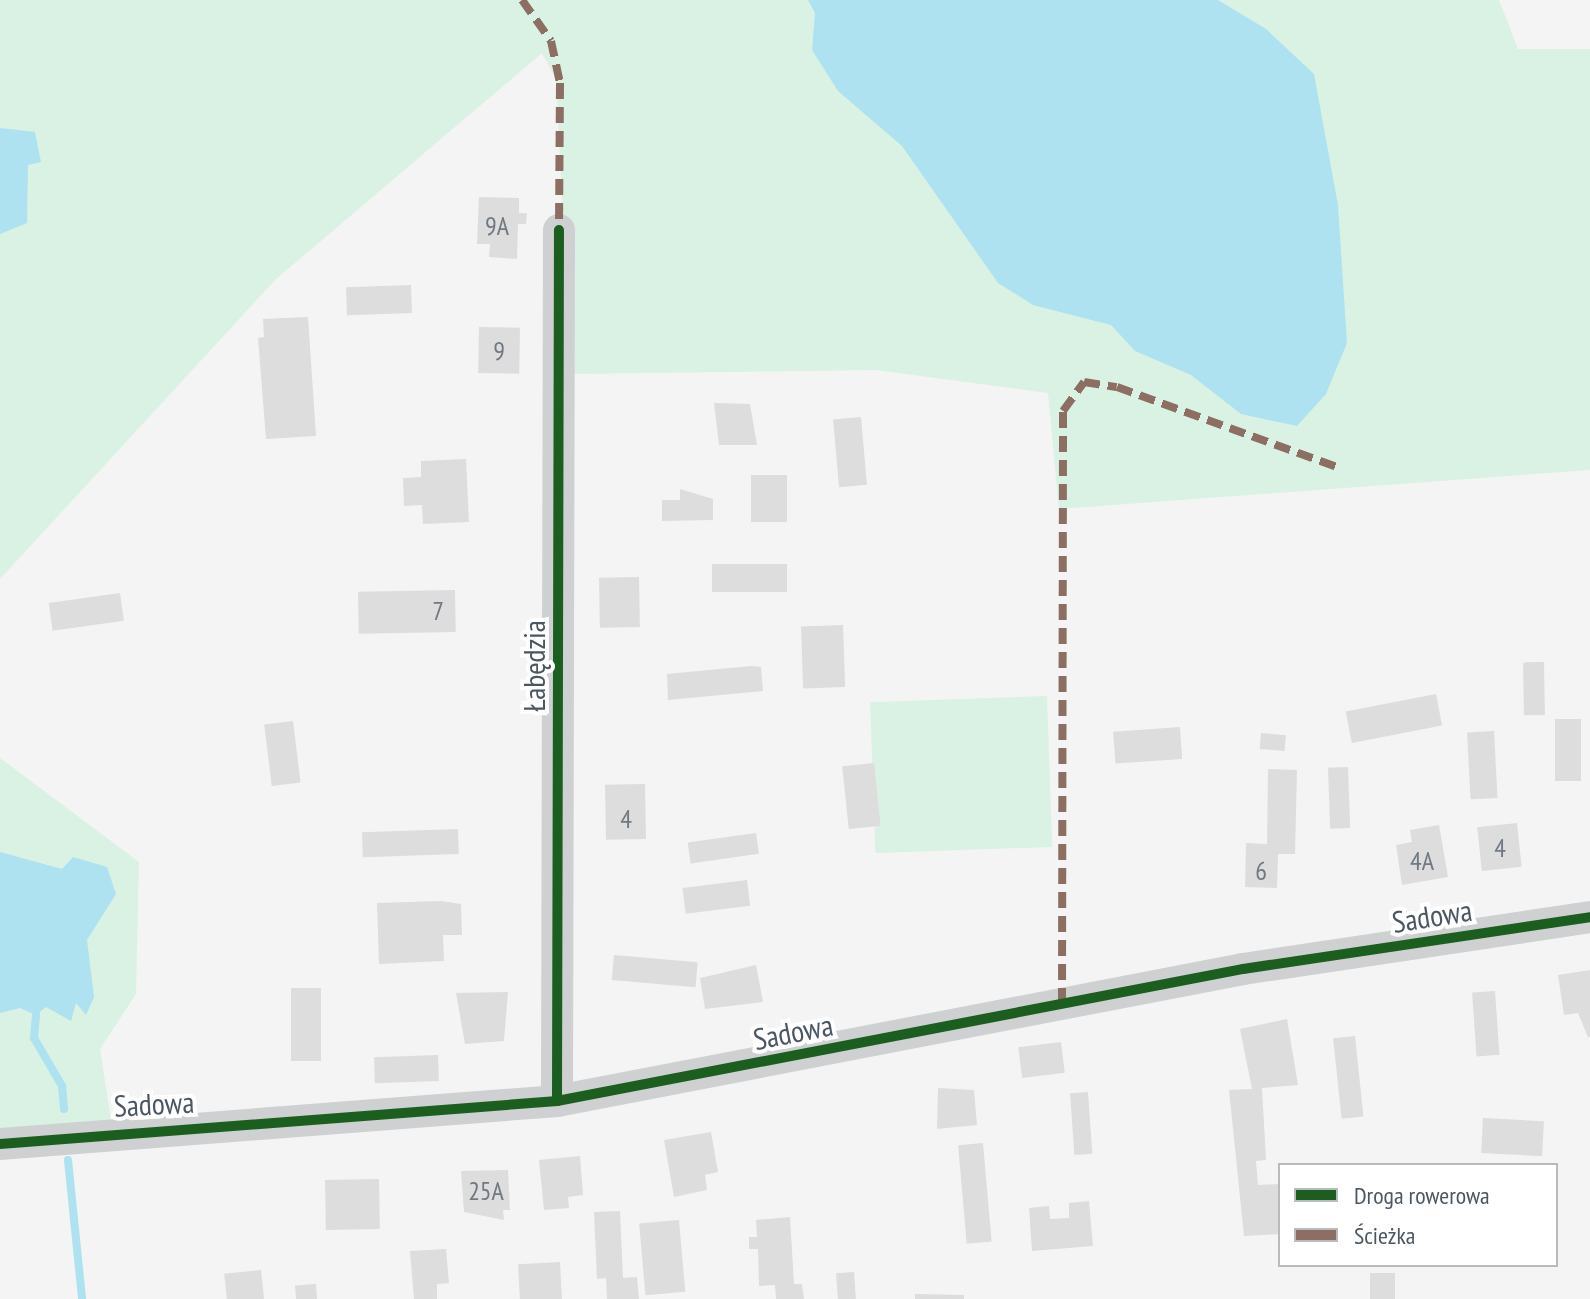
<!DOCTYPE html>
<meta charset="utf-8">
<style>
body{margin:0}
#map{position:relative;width:1590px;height:1299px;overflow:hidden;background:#f4f4f4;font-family:"PT Sans Narrow",sans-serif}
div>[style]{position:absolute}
.green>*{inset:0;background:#d9f2e3;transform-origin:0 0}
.water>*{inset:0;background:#aee2f0}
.stream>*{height:8px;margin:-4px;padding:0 4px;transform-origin:4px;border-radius:4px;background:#aee2f0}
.building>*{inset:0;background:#ddddde;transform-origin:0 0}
.minor>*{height:32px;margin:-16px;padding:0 16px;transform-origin:16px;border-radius:16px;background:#ced0d2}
.quiet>*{height:8px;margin-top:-4px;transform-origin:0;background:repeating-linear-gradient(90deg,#8d6e63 0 16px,transparent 0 24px)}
.cycleway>*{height:10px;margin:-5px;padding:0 5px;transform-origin:5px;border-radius:5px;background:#1b5e20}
span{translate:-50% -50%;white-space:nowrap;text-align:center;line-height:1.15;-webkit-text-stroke:8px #fff;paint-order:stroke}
.number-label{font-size:26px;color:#707881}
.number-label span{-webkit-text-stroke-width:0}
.street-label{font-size:30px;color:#4a5661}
.legend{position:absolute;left:1278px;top:1163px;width:280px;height:104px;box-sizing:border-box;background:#fff;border:2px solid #b7bbc0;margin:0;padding:10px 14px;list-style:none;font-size:24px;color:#4a5661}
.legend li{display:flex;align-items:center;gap:16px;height:40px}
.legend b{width:40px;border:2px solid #b7bbc0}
</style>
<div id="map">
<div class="green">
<div style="clip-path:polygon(0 0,1499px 0,1518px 49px,1590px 49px,1590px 470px,1059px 509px,1048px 393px,876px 370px,571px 374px,556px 79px,542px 53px,275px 280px,0 579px)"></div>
<div style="left:1047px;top:696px;width:151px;height:177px;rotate:88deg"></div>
<div style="clip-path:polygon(0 758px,139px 862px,136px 994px,100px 1049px,111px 1120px,0 1133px)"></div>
</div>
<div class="water">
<div style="clip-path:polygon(808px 0,1218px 0,1266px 29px,1314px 74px,1338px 205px,1347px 343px,1326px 394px,1297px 426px,1241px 414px,1191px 375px,1135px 351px,1111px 325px,1033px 305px,998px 283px,902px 146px,838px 91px,812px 50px,815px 13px)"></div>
<div style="clip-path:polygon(0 128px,35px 132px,41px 162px,28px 165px,27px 223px,0 234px)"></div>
<div style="clip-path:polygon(0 852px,62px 869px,73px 857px,107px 867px,116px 894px,87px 940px,94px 997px,86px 1015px,76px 1003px,71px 1021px,46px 1007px,36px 1015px,20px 1008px,0 1013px)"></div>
</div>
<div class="stream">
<div style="left:36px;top:1015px;width:23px;rotate:95deg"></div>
<div style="left:34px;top:1038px;width:56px;rotate:59.7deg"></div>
<div style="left:62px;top:1086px;width:23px;rotate:85deg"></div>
<div style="left:68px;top:1160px;width:140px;rotate:84.2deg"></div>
</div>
<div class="building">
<div style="clip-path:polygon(479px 197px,519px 198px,519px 213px,527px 213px,526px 224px,518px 224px,517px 259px,489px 257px,490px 244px,477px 244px)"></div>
<div style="left:411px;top:285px;width:28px;height:65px;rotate:88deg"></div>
<div style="clip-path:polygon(308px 317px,316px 436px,266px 439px,258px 338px,264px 337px,263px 319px)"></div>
<div style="left:479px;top:327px;width:41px;height:46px;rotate:1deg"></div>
<div style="clip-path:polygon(714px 403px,750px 404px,757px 445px,719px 445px)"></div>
<div style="left:861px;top:417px;width:68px;height:28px;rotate:85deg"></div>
<div style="clip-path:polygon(466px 459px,469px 522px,423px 524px,422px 505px,404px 506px,403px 478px,421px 477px,421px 461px)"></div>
<div style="left:751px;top:475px;width:36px;height:47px"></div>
<div style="clip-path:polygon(680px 489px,713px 499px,713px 520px,662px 521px,662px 500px,680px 500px)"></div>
<div style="left:712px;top:564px;width:75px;height:28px"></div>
<div style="left:639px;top:577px;width:50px;height:40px;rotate:89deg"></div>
<div style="left:455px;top:590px;width:42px;height:97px;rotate:89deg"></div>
<div style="left:120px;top:593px;width:28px;height:72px;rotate:82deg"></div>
<div style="left:843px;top:625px;width:62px;height:42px;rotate:88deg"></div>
<div style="left:1544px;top:662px;width:53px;height:21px;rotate:89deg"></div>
<div style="clip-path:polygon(751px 666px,761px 667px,763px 691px,668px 700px,667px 674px)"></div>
<div style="left:1436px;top:694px;width:32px;height:92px;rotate:79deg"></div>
<div style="left:1555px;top:719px;width:26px;height:62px"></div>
<div style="left:293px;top:721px;width:62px;height:29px;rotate:83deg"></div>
<div style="left:1180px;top:727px;width:32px;height:67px;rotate:86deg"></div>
<div style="left:1494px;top:731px;width:67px;height:27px;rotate:87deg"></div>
<div style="left:1261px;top:733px;width:25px;height:16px;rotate:5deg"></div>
<div style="left:874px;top:763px;width:63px;height:32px;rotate:84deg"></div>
<div style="left:1348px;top:767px;width:61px;height:20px;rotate:88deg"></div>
<div style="clip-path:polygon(1268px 769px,1297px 770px,1295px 854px,1278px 854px,1277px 888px,1245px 887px,1246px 843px,1267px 844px)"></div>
<div style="left:645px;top:784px;width:55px;height:40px;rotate:89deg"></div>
<div style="left:1517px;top:823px;width:44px;height:40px;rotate:84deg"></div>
<div style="clip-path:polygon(1439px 825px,1448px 877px,1402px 885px,1396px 845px,1412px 842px,1410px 830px)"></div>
<div style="left:458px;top:829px;width:25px;height:96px;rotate:88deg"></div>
<div style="left:756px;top:833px;width:21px;height:69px;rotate:82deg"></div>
<div style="left:747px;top:880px;width:26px;height:65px;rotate:83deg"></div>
<div style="clip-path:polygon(441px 901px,461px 904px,462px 935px,443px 935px,444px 961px,379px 964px,377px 903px)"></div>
<div style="left:614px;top:955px;width:84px;height:25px;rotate:5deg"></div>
<div style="clip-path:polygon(756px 965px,763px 1002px,705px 1009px,700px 978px)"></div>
<div style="clip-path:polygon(1590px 970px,1590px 1037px,1588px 1037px,1578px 1013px,1564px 1015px,1558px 975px)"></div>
<div style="left:291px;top:988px;width:30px;height:73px"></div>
<div style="left:1495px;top:991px;width:64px;height:23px;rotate:86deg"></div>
<div style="clip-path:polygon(508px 992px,504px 1041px,465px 1044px,456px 993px)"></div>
<div style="clip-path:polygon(1287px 1019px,1298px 1085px,1262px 1088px,1266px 1160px,1256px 1161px,1258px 1185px,1280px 1184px,1280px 1234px,1244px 1236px,1229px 1090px,1252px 1089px,1240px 1029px)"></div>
<div style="left:1355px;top:1036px;width:81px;height:22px;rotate:84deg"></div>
<div style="left:1061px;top:1042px;width:31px;height:43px;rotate:83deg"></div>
<div style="left:438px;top:1055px;width:26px;height:64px;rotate:88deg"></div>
<div style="clip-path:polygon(938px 1088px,974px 1090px,977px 1125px,937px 1129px)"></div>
<div style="left:1088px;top:1092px;width:62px;height:18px;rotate:86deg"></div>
<div style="left:1483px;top:1118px;width:61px;height:35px;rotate:3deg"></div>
<div style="clip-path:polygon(711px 1132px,718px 1172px,705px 1175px,707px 1190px,674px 1197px,664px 1140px)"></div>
<div style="left:983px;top:1143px;width:99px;height:25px;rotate:85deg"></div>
<div style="clip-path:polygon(580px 1156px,583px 1195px,568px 1197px,569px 1208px,544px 1210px,539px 1160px)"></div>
<div style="clip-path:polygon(508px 1170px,510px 1210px,503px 1210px,504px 1220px,464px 1212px,461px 1171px)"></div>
<div style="left:379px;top:1179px;width:50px;height:54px;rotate:89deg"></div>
<div style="clip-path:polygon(1089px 1201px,1093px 1246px,1032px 1251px,1029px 1208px,1049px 1206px,1050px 1219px,1069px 1218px,1069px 1203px)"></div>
<div style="clip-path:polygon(620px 1211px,623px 1278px,637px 1277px,639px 1299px,607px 1299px,606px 1278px,597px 1279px,594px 1212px)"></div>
<div style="clip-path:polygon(790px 1217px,794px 1284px,802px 1284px,804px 1299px,776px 1299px,775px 1285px,759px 1286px,758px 1249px,749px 1249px,749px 1237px,757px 1237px,756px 1220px)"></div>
<div style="left:679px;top:1220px;width:72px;height:40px;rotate:85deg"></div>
<div style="clip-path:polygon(446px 1249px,449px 1283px,437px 1284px,437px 1299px,414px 1299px,410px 1251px)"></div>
<div style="left:560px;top:1262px;width:37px;height:42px;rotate:87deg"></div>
<div style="left:261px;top:1270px;width:29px;height:37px;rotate:84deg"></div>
<div style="left:854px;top:1272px;width:27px;height:18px;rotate:86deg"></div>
<div style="left:1370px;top:1273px;width:25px;height:26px"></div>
<div style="left:316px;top:1284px;width:15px;height:21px;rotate:86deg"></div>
<div style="clip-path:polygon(915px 1294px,964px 1295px,964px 1299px,915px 1299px)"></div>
</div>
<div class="minor">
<div style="left:557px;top:1101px;width:871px;rotate:-89.87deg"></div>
<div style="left:0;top:1144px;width:559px;rotate:-4.41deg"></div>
<div style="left:557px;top:1101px;width:699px;rotate:-10.89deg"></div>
<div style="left:1243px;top:969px;width:351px;rotate:-8.5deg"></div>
</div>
<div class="quiet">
<div style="left:522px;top:0;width:50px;rotate:54.7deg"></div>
<div style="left:551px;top:41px;width:43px;rotate:77.9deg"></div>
<div style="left:560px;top:83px;width:147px;rotate:90.4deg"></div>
<div style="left:1062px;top:1004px;width:593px;rotate:-89.9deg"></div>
<div style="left:1063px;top:411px;width:36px;rotate:-54deg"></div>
<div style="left:1084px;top:382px;width:33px;rotate:9deg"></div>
<div style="left:1117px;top:387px;width:237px;rotate:20deg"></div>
</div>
<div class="cycleway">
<div style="left:557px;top:1101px;width:871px;rotate:-89.87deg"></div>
<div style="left:0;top:1144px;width:559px;rotate:-4.41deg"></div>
<div style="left:557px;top:1101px;width:699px;rotate:-10.89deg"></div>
<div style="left:1243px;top:969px;width:351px;rotate:-8.5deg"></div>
</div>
<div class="number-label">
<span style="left:497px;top:226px">9A</span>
<span style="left:499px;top:351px">9</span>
<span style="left:438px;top:611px">7</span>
<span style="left:626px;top:819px">4</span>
<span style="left:1500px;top:848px">4</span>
<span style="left:1422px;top:861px">4A</span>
<span style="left:1261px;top:871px">6</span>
<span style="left:486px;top:1191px">25A</span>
</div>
<div class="street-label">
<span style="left:534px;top:666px;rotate:-90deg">Łabędzia</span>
<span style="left:1432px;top:916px;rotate:-9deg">Sadowa</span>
<span style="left:793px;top:1032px;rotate:-11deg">Sadowa</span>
<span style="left:154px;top:1104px;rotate:-3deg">Sadowa</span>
</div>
<ul class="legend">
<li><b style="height:10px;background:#1b5e20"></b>Droga rowerowa</li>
<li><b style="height:10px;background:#8d6e63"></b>Ścieżka</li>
</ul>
</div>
